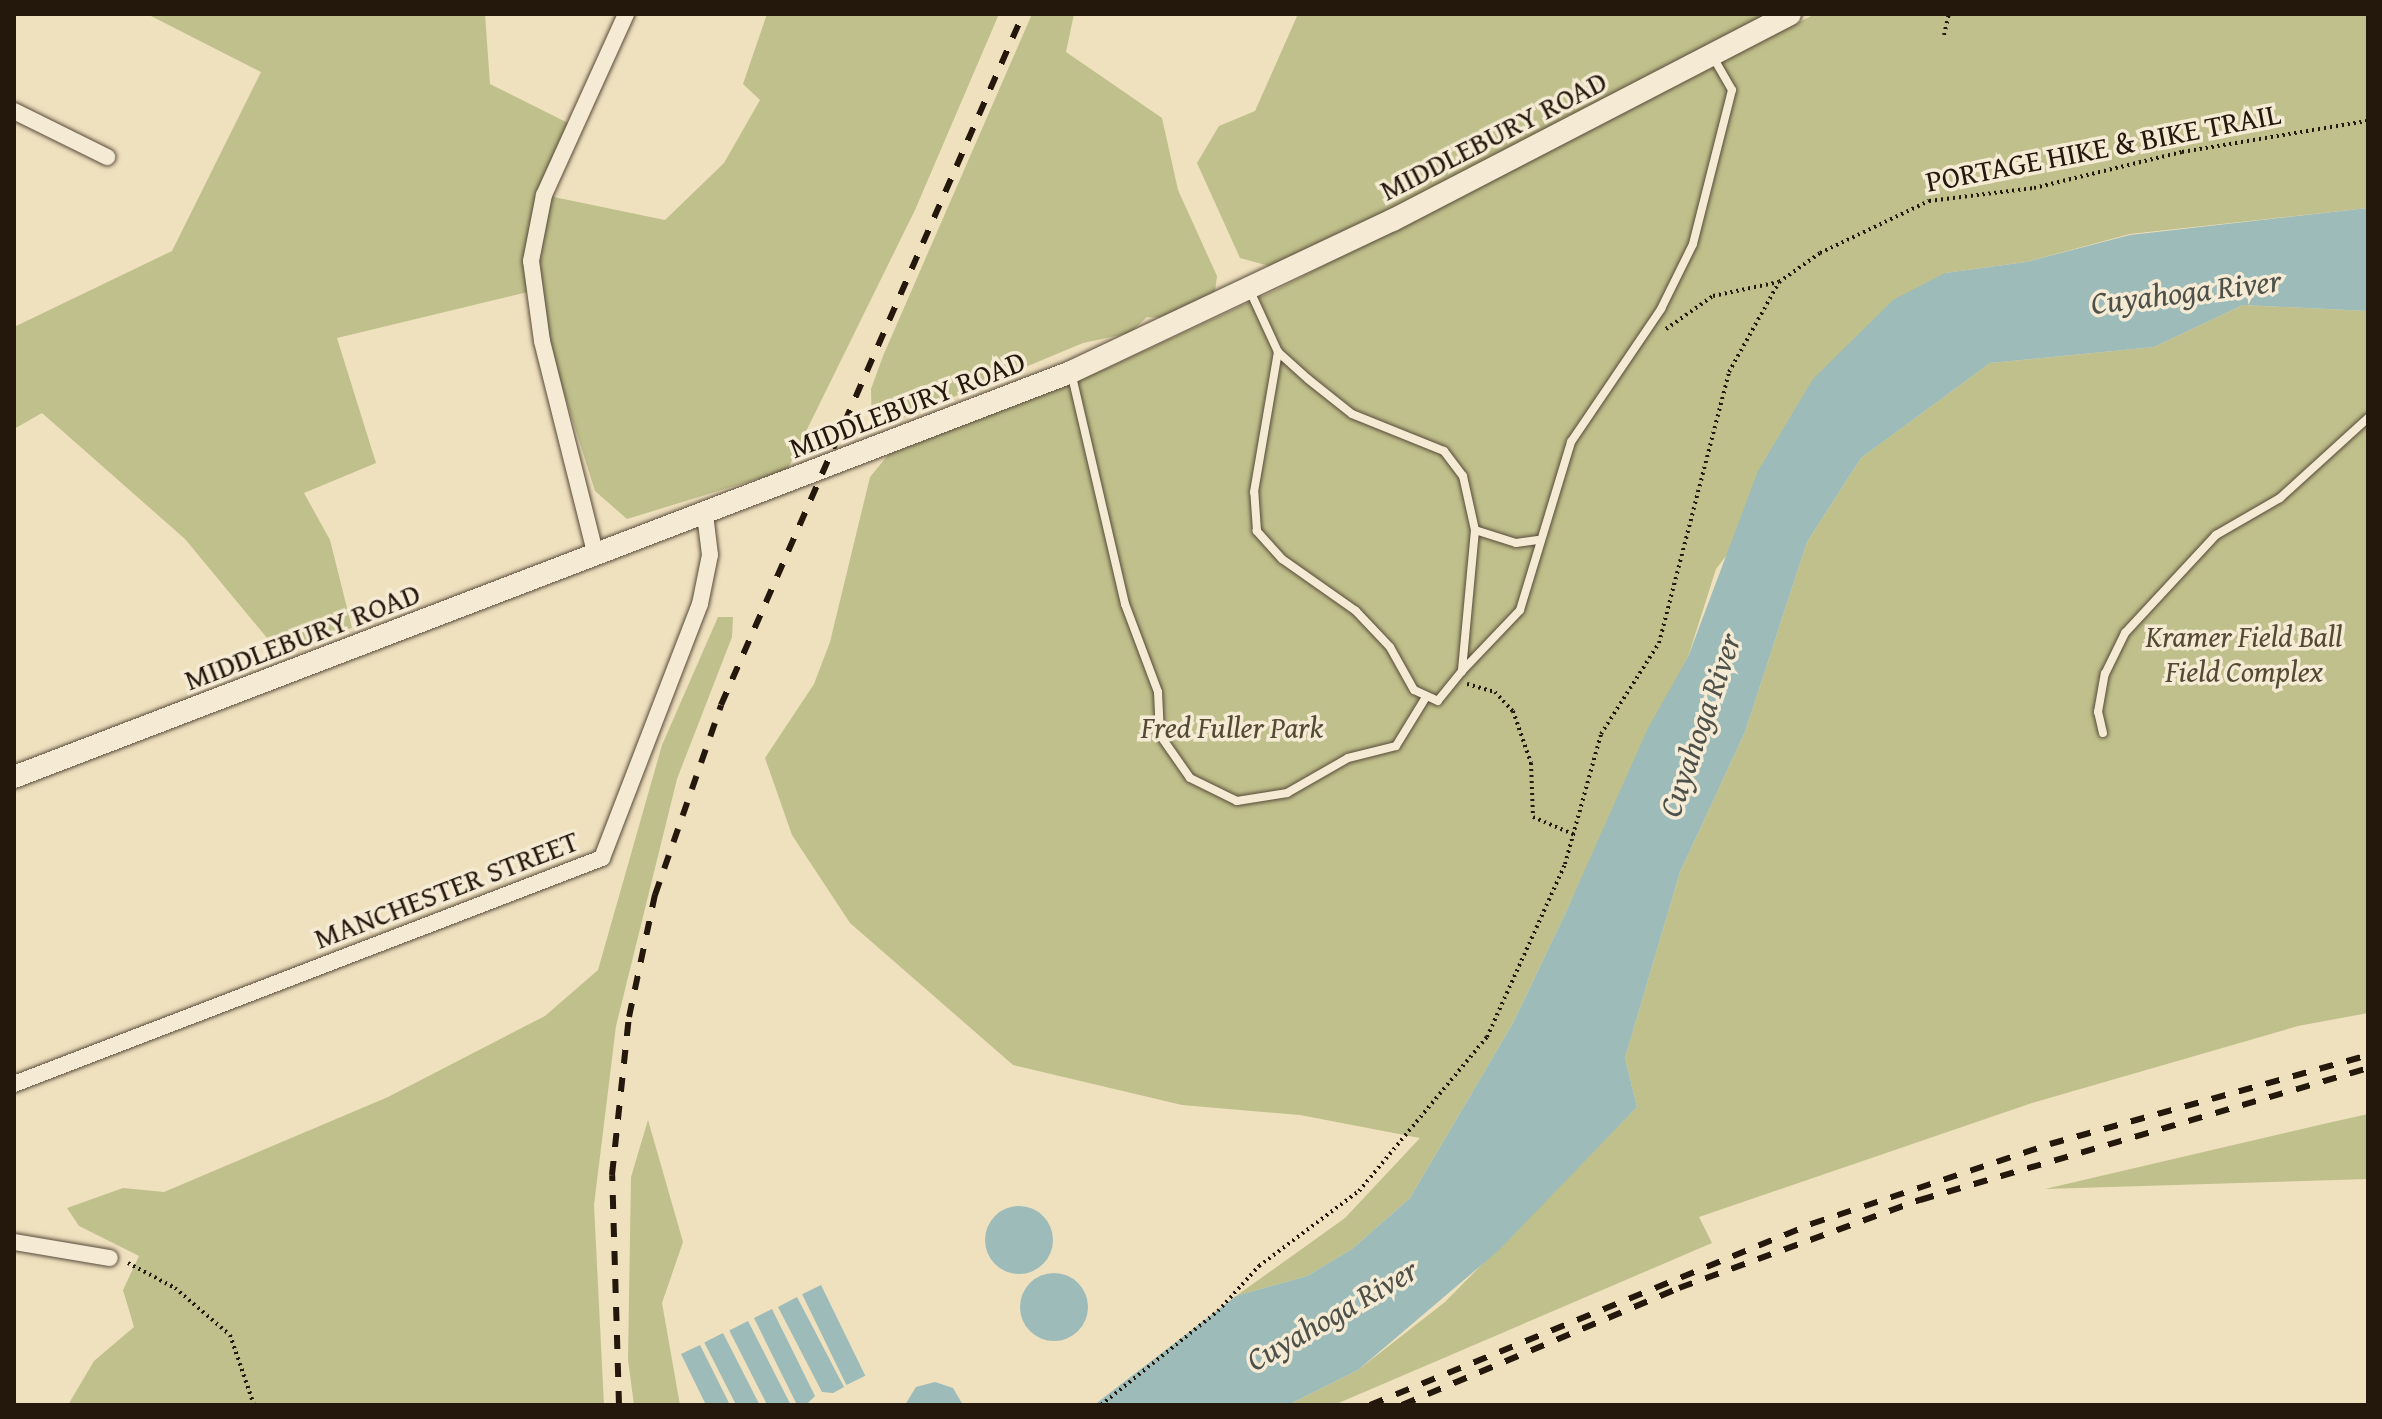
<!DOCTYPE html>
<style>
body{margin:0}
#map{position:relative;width:2382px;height:1419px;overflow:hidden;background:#efe0be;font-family:"Gentium Book Plus",serif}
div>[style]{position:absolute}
.green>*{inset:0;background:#c0c08c}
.water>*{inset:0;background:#9cbbb9;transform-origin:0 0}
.round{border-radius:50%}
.path>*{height:4px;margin-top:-2px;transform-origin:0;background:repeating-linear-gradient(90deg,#24180d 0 2px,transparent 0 6px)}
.roads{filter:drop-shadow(0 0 2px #574a39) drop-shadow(0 0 2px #574a39)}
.service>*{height:8px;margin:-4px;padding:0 4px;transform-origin:4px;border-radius:4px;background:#f5ebd5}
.minor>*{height:16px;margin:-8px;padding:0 8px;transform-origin:8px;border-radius:8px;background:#f5ebd5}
.tertiary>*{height:22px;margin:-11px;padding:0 11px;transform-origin:11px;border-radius:11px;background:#f5ebd5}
.rail>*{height:6px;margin-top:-3px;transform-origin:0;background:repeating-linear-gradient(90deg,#24180d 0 14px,transparent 0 28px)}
span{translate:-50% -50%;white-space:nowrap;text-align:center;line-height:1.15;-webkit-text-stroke:7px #f5ebd5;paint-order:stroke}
.street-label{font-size:30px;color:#24180d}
.park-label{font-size:30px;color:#534a33;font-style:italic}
.water-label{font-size:32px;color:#4e5149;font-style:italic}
.frame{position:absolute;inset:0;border:16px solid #24180d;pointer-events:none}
</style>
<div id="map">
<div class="green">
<div style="clip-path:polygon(147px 14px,485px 14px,490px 84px,574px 126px,544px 195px,665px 220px,724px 163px,760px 100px,743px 84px,767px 14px,999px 14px,915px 210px,787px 470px,627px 519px,595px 491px,532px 291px,337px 338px,376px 463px,304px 493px,330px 540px,352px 628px,277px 650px,185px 539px,42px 413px,14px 429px,14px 327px,172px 251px,261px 72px)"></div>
<div style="clip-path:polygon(1032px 14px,1074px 14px,1066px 52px,1162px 118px,1178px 190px,1217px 276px,1215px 292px,1162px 318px,1147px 317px,1130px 333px,1083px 343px,872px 431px,871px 389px,883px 356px)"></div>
<div style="clip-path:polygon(1298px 14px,1770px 14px,1277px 268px,1240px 258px,1197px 163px,1219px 126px,1255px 111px)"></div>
<div style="clip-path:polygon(1815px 14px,2368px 14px,2368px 208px,2130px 234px,2026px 262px,1945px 273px,1716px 569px,1688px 657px,1513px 1023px,1410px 1198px,1352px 1249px,1307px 1276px,1236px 1296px,1345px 1218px,1420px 1138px,1300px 1115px,1182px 1105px,1013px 1065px,850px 923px,792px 835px,765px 758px,814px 684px,830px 642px,870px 477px,889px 454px,1103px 370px,1278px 289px)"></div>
<div style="clip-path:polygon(2243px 305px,2368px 311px,2368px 1013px,2298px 1026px,2032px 1103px,1699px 1217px,1712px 1243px,1334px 1405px,1288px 1405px,1358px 1370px,1445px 1302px,1637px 1107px,1625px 1058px,1680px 872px,1745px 732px,1807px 542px,1861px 458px,1990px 363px,2154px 347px)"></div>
<div style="clip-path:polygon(718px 617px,733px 617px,732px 637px,677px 779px,616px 1026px,594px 1205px,604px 1405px,68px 1405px,94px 1361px,134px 1327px,123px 1290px,139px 1256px,79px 1226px,67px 1208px,123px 1188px,164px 1192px,388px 1097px,545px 1016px,598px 970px,662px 745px)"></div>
<div style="clip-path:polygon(2368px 1114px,2368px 1179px,2045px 1189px,2319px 1125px)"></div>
<div style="clip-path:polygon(648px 1120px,683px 1242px,662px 1303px,680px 1405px,634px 1405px,628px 1360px,631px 1177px)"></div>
</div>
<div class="water">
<div style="clip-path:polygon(2368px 208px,2368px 311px,2243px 305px,2154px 347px,1990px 363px,1861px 458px,1807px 542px,1745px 732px,1680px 872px,1625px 1058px,1637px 1107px,1498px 1251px,1358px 1370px,1288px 1405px,1094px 1405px,1236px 1296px,1307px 1276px,1352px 1249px,1410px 1198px,1513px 1023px,1567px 910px,1648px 728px,1688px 657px,1758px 471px,1813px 379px,1893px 300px,1945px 273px,2026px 262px,2130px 235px)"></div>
<div class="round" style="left:985px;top:1206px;width:68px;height:68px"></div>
<div class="round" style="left:1020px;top:1273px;width:68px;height:68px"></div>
<div style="left:821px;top:1285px;width:101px;height:21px;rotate:64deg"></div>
<div style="clip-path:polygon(797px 1297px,844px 1387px,833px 1393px,822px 1392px,778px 1307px)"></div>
<div style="clip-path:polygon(772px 1309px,815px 1396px,806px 1405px,797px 1405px,754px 1318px)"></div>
<div style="left:748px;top:1321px;width:94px;height:21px;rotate:63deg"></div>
<div style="left:723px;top:1333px;width:80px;height:21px;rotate:63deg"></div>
<div style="clip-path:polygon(700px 1345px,730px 1405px,706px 1405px,681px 1354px)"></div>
<div style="clip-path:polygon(935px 1382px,953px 1388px,963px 1405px,905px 1405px,916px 1387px)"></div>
</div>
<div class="path">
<div style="left:1944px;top:35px;width:22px;rotate:-77deg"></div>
<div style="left:1666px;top:329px;width:57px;rotate:-35.1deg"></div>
<div style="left:1713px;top:296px;width:67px;rotate:-12deg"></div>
<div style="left:1467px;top:684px;width:29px;rotate:16deg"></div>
<div style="left:1495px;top:692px;width:26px;rotate:47deg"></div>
<div style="left:1513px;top:711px;width:55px;rotate:70.9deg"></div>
<div style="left:1531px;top:763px;width:54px;rotate:87.9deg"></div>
<div style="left:1533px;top:817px;width:46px;rotate:23.2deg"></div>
<div style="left:128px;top:1263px;width:53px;rotate:28deg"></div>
<div style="left:175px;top:1288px;width:72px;rotate:40.5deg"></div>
<div style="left:230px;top:1335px;width:74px;rotate:71.1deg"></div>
<div style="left:1101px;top:1405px;width:150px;rotate:-38.8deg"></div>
<div style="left:1218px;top:1311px;width:61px;rotate:-47.7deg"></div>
<div style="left:1259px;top:1266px;width:125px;rotate:-36.9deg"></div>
<div style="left:1359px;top:1191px;width:200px;rotate:-50.3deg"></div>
<div style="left:1487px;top:1037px;width:190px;rotate:-65.7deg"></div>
<div style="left:1565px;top:864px;width:135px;rotate:-74.5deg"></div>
<div style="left:1601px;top:734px;width:108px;rotate:-57.5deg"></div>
<div style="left:1659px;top:643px;width:280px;rotate:-75.5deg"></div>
<div style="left:1729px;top:372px;width:103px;rotate:-60.9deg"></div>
<div style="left:1779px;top:282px;width:50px;rotate:-35.3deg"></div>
<div style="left:1820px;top:253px;width:121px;rotate:-25.5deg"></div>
<div style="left:1929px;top:201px;width:106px;rotate:-7.1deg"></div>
<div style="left:2034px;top:188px;width:152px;rotate:-13.7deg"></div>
<div style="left:2182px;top:152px;width:189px;rotate:-9.5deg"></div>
</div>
<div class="roads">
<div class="service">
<div style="left:1250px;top:291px;width:67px;rotate:65.3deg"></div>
<div style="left:1278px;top:352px;width:40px;rotate:42deg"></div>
<div style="left:1308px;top:379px;width:56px;rotate:38.5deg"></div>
<div style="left:1352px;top:414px;width:99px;rotate:21.9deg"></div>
<div style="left:1444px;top:451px;width:31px;rotate:53deg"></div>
<div style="left:1463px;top:476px;width:55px;rotate:77.5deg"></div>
<div style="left:1475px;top:530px;width:142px;rotate:95.3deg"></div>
<div style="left:1462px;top:671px;width:38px;rotate:129deg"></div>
<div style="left:1438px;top:701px;width:26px;rotate:-155deg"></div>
<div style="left:1414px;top:690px;width:49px;rotate:-119.2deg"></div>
<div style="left:1390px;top:647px;width:50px;rotate:-133.4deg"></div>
<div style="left:1356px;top:611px;width:90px;rotate:-144.9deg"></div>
<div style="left:1282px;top:559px;width:38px;rotate:-132deg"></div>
<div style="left:1257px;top:531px;width:39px;rotate:-94deg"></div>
<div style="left:1254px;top:492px;width:142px;rotate:-80.3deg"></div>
<div style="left:1071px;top:372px;width:238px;rotate:76.9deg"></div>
<div style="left:1125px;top:604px;width:94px;rotate:69.4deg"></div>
<div style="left:1158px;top:692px;width:43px;rotate:87.3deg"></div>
<div style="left:1160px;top:735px;width:52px;rotate:55.1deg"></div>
<div style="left:1190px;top:778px;width:52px;rotate:26.1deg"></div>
<div style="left:1237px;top:801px;width:51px;rotate:-9.1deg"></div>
<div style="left:1287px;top:793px;width:70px;rotate:-29.8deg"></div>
<div style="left:1348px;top:758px;width:49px;rotate:-14deg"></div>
<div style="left:1396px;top:746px;width:57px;rotate:-58.5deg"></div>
<div style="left:1475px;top:530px;width:43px;rotate:17.6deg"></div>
<div style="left:1516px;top:543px;width:22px;rotate:-8deg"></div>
<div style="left:1462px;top:671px;width:84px;rotate:-46.4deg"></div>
<div style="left:1520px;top:610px;width:176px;rotate:-73.1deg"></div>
<div style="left:1571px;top:442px;width:161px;rotate:-55.9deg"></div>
<div style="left:1661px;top:309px;width:72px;rotate:-63.8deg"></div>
<div style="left:1693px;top:244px;width:159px;rotate:-75.8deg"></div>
<div style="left:1732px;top:90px;width:38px;rotate:-120deg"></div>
<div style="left:2103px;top:733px;width:22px;rotate:-103deg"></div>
<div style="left:2098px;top:712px;width:39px;rotate:-80deg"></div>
<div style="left:2105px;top:674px;width:46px;rotate:-64deg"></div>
<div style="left:2125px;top:633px;width:134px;rotate:-47.1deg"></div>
<div style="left:2216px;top:535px;width:74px;rotate:-30deg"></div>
<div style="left:2280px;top:498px;width:119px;rotate:-42.3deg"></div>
</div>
<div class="minor">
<div style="left:14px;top:111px;width:104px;rotate:26.3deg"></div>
<div style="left:596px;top:556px;width:222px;rotate:-104.1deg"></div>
<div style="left:542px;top:341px;width:81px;rotate:-97.8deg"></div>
<div style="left:531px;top:261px;width:67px;rotate:-78.9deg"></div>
<div style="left:544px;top:195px;width:199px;rotate:-65.6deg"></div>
<div style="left:14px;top:1084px;width:630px;rotate:-21.02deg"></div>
<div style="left:602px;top:858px;width:272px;rotate:-68.9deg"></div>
<div style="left:700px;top:604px;width:50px;rotate:-78.5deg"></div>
<div style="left:710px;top:555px;width:41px;rotate:-97deg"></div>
<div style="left:14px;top:1242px;width:97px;rotate:9.5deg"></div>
</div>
<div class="tertiary">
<div style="left:14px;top:777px;width:1132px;rotate:-20.96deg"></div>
<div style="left:1071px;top:372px;width:356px;rotate:-25.3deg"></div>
<div style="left:1393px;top:220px;width:447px;rotate:-27.4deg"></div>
</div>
</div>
<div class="rail">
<div style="left:619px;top:1405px;width:230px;rotate:-91.7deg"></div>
<div style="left:612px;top:1175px;width:159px;rotate:-83.9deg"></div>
<div style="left:629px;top:1017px;width:125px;rotate:-78deg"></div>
<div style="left:655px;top:895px;width:201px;rotate:-70.8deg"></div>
<div style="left:721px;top:705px;width:754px;rotate:-66.39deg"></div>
<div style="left:1370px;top:1405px;width:477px;rotate:-22.3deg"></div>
<div style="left:1811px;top:1224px;width:252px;rotate:-18.5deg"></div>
<div style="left:2050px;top:1144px;width:330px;rotate:-15.6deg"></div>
<div style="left:1402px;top:1405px;width:301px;rotate:-22.9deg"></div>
<div style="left:1679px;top:1288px;width:257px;rotate:-20.1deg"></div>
<div style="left:1920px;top:1200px;width:467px;rotate:-16.4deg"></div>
</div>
<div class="street-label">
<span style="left:1493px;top:135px;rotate:-27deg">MIDDLEBURY ROAD</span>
<span style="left:2103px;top:147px;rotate:-11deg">PORTAGE HIKE &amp; BIKE TRAIL</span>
<span style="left:907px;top:404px;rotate:-21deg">MIDDLEBURY ROAD</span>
<span style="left:302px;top:636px;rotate:-21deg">MIDDLEBURY ROAD</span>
<span style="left:446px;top:889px;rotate:-21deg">MANCHESTER STREET</span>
</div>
<div class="park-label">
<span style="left:2244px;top:653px">Kramer Field Ball<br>Field Complex</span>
<span style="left:1232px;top:727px">Fred Fuller Park</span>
</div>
<div class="water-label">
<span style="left:2186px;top:292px;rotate:-7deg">Cuyahoga River</span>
<span style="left:1700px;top:725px;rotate:-71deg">Cuyahoga River</span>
<span style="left:1332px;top:1315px;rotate:-30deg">Cuyahoga River</span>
</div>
<div class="frame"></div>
</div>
